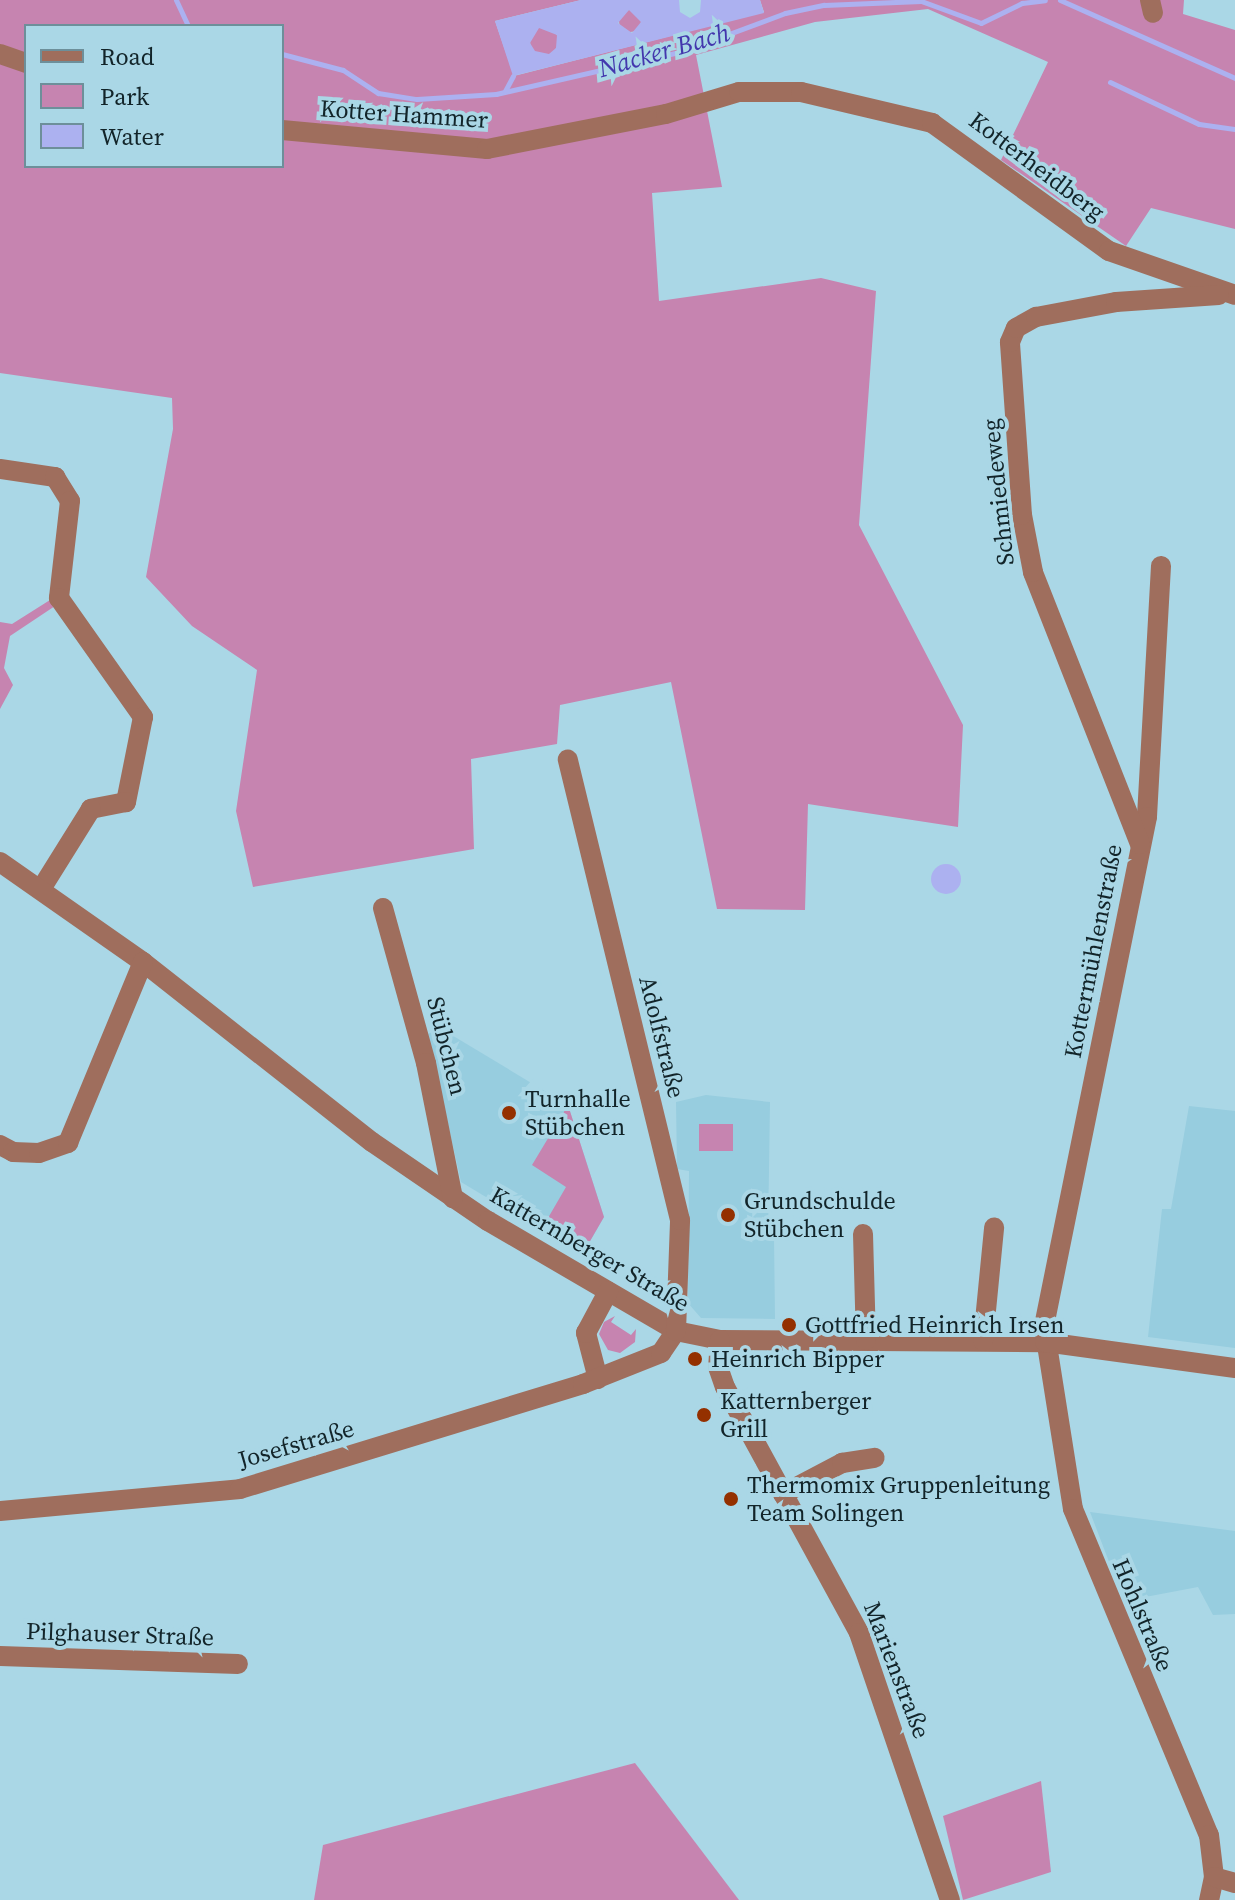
<!DOCTYPE html>
<meta charset="utf-8">
<style>
body{margin:0}
#map{position:relative;width:1235px;height:1900px;overflow:hidden;background:#aad7e6;font-family:"Source Serif 4",serif}
div>[style]{position:absolute}
.built>*{inset:0;background:#97cddf}
.green>*{inset:0;background:#c684b0;transform-origin:0 0}
.round{border-radius:50%}
.water>*{inset:0;background:#acb1f0}
.stream>*{height:5px;margin:-2.5px;padding:0 2.5px;transform-origin:2.5px;border-radius:2.5px;background:#acb1f0}
.minor>*{height:20px;margin:-10px;padding:0 10px;transform-origin:10px;border-radius:10px;background:#9f6e5d}
.dots>*{width:22px;height:22px;translate:-50% -50%;box-sizing:border-box;border:4px solid #aad7e6;border-radius:50%}
span{translate:-50% -50%;white-space:nowrap;text-align:center;line-height:1.15;-webkit-text-stroke:8px #aad7e6;paint-order:stroke}
.street-label{font-size:24px;color:#122429}
.poi-label{font-size:24px;color:#122429}
.left{translate:0 -50%;text-align:left}
.water-label{font-size:26px;color:#4337ad;font-style:italic}
.legend{position:absolute;left:24px;top:24px;width:260px;height:144px;box-sizing:border-box;background:#aad7e6;border:2px solid #6d8f9a;margin:0;padding:10px 14px;list-style:none;font-size:24px;color:#122429}
.legend li{display:flex;align-items:center;gap:16px;height:40px}
.legend b{width:40px;border:2px solid #6d8f9a}
</style>
<div id="map">
<div class="built">
<div style="clip-path:polygon(440px 1028px,568px 1105px,604px 1217px,582px 1255px,461px 1182px,428px 1034px)"></div>
<div style="clip-path:polygon(706px 1095px,770px 1102px,768px 1236px,774px 1237px,775px 1319px,701px 1318px,688px 1303px,689px 1171px,677px 1169px,676px 1102px)"></div>
<div style="clip-path:polygon(1189px 1106px,1235px 1111px,1235px 1348px,1148px 1337px,1162px 1209px,1171px 1209px)"></div>
<div style="clip-path:polygon(1090px 1512px,1235px 1531px,1235px 1614px,1213px 1615px,1198px 1587px,1124px 1601px)"></div>
</div>
<div class="green">
<div style="clip-path:polygon(evenodd,0 0,581px 0,495px 21px,514px 76px,764px 12px,760px 0,1184px 0,1183px 14px,1235px 30px,1235px 229px,1151px 208px,1126px 246px,1001px 160px,1048px 62px,928px 9px,815px 22px,696px 55px,722px 187px,652px 193px,659px 301px,821px 278px,876px 291px,859px 525px,963px 725px,958px 827px,808px 804px,805px 910px,717px 909px,671px 682px,560px 705px,557px 744px,471px 759px,474px 849px,253px 887px,236px 811px,257px 670px,192px 626px,146px 577px,173px 429px,172px 398px,0 373px,0 0,26px 26px,282px 26px,282px 166px,26px 166px,26px 26px)"></div>
<div class="round" style="left:619px;top:10px;width:22px;height:22px"></div>
<div class="round" style="left:530px;top:27px;width:28px;height:28px"></div>
<div style="clip-path:polygon(50px 600px,55px 606px,10px 636px,4px 668px,13px 685px,0 709px,0 622px,12px 624px)"></div>
<div style="clip-path:polygon(568px 1105px,604px 1217px,582px 1255px,541px 1230px,566px 1187px,532px 1165px)"></div>
<div style="left:733px;top:1124px;width:27px;height:34px;rotate:90deg"></div>
<div style="clip-path:polygon(615px 1316px,611px 1322px,631px 1335px,636px 1329px,635px 1342px,620px 1353px,608px 1350px,599px 1334px,604px 1322px)"></div>
<div style="clip-path:polygon(635px 1763px,739px 1900px,314px 1900px,323px 1845px)"></div>
<div style="clip-path:polygon(1041px 1781px,1051px 1872px,963px 1900px,943px 1816px)"></div>
</div>
<div class="water">
<div style="clip-path:polygon(evenodd,581px 0,679px 0,680px 12px,690px 18px,700px 12px,701px 0,760px 0,764px 13px,513px 76px,495px 21px,581px 0,629px 10px,641px 22px,632px 33px,618px 23px,629px 10px,581px 0,539px 28px,557px 35px,556px 48px,549px 54px,535px 51px,530px 43px,539px 28px)"></div>
<div class="round" style="left:931px;top:864px;width:30px;height:30px"></div>
</div>
<div class="stream">
<div style="left:176px;top:0;width:29px;rotate:65deg"></div>
<div style="left:1060px;top:0;width:192px;rotate:24deg"></div>
<div style="left:282px;top:54px;width:63px;rotate:14.7deg"></div>
<div style="left:343px;top:70px;width:42px;rotate:33.3deg"></div>
<div style="left:378px;top:93px;width:39px;rotate:9deg"></div>
<div style="left:417px;top:99px;width:79px;rotate:-3.6deg"></div>
<div style="left:496px;top:94px;width:192px;rotate:-12.9deg"></div>
<div style="left:683px;top:51px;width:109px;rotate:-20.4deg"></div>
<div style="left:785px;top:13px;width:40px;rotate:-12deg"></div>
<div style="left:824px;top:5px;width:97px;rotate:-2.4deg"></div>
<div style="left:921px;top:1px;width:64px;rotate:20.1deg"></div>
<div style="left:981px;top:23px;width:46px;rotate:-26deg"></div>
<div style="left:1022px;top:3px;width:23px;rotate:-7deg"></div>
<div style="left:1110px;top:82px;width:98px;rotate:25.3deg"></div>
<div style="left:1199px;top:124px;width:36px;rotate:8deg"></div>
<div style="left:505px;top:91px;width:17px;rotate:-62deg"></div>
</div>
<div class="minor">
<div style="left:1150px;top:0;width:13px;rotate:77deg"></div>
<div style="left:0;top:54px;width:28px;rotate:19deg"></div>
<div style="left:282px;top:130px;width:206px;rotate:5.3deg"></div>
<div style="left:487px;top:149px;width:182px;rotate:-11.1deg"></div>
<div style="left:666px;top:114px;width:76px;rotate:-16.8deg"></div>
<div style="left:739px;top:92px;width:62px"></div>
<div style="left:801px;top:92px;width:135px;rotate:13.3deg"></div>
<div style="left:932px;top:123px;width:218px;rotate:35.9deg"></div>
<div style="left:1109px;top:251px;width:133px;rotate:19.2deg"></div>
<div style="left:0;top:469px;width:56px;rotate:8.3deg"></div>
<div style="left:55px;top:477px;width:28px;rotate:58deg"></div>
<div style="left:70px;top:501px;width:98px;rotate:96.5deg"></div>
<div style="left:59px;top:598px;width:146px;rotate:54.8deg"></div>
<div style="left:143px;top:717px;width:87px;rotate:101.3deg"></div>
<div style="left:126px;top:802px;width:36px;rotate:169deg"></div>
<div style="left:91px;top:809px;width:94px;rotate:122deg"></div>
<div style="left:1161px;top:566px;width:251px;rotate:93.2deg"></div>
<div style="left:1147px;top:817px;width:519px;rotate:101.44deg"></div>
<div style="left:1044px;top:1326px;width:185px;rotate:81deg"></div>
<div style="left:1073px;top:1509px;width:353px;rotate:67.4deg"></div>
<div style="left:1209px;top:1835px;width:42px;rotate:83.2deg"></div>
<div style="left:1214px;top:1877px;width:24px;rotate:102deg"></div>
<div style="left:1140px;top:844px;width:292px;rotate:-111.5deg"></div>
<div style="left:1033px;top:572px;width:58px;rotate:-100.9deg"></div>
<div style="left:1022px;top:515px;width:173px;rotate:-94deg"></div>
<div style="left:1010px;top:342px;width:15px;rotate:-67deg"></div>
<div style="left:1016px;top:328px;width:23px;rotate:-29deg"></div>
<div style="left:1036px;top:317px;width:81px;rotate:-10.6deg"></div>
<div style="left:1116px;top:302px;width:103px;rotate:-3.9deg"></div>
<div style="left:0;top:862px;width:174px;rotate:35deg"></div>
<div style="left:143px;top:962px;width:291px;rotate:38.2deg"></div>
<div style="left:372px;top:1142px;width:140px;rotate:34.3deg"></div>
<div style="left:488px;top:1221px;width:218px;rotate:30.3deg"></div>
<div style="left:676px;top:1331px;width:45px;rotate:11.6deg"></div>
<div style="left:720px;top:1340px;width:325px;rotate:0.4deg"></div>
<div style="left:1045px;top:1342px;width:192px;rotate:7.8deg"></div>
<div style="left:383px;top:908px;width:161px;rotate:74.5deg"></div>
<div style="left:426px;top:1063px;width:138px;rotate:78.7deg"></div>
<div style="left:0;top:1145px;width:15px;rotate:28deg"></div>
<div style="left:13px;top:1152px;width:26px;rotate:2deg"></div>
<div style="left:39px;top:1153px;width:31px;rotate:-19deg"></div>
<div style="left:68px;top:1143px;width:196px;rotate:-67.5deg"></div>
<div style="left:863px;top:1234px;width:106px;rotate:88.4deg"></div>
<div style="left:720px;top:1340px;width:27px;rotate:94deg"></div>
<div style="left:718px;top:1367px;width:21px;rotate:71deg"></div>
<div style="left:725px;top:1387px;width:280px;rotate:61.4deg"></div>
<div style="left:859px;top:1633px;width:282px;rotate:71.2deg"></div>
<div style="left:983px;top:1341px;width:114px;rotate:-84.4deg"></div>
<div style="left:598px;top:1379px;width:48px;rotate:-104.6deg"></div>
<div style="left:586px;top:1333px;width:47px;rotate:-61.8deg"></div>
<div style="left:783px;top:1494px;width:67px;rotate:-27.7deg"></div>
<div style="left:842px;top:1463px;width:33px;rotate:-9deg"></div>
<div style="left:0;top:1511px;width:241px;rotate:-5.2deg"></div>
<div style="left:240px;top:1489px;width:359px;rotate:-17deg"></div>
<div style="left:583px;top:1384px;width:84px;rotate:-21.7deg"></div>
<div style="left:661px;top:1353px;width:27px;rotate:-56deg"></div>
<div style="left:676px;top:1331px;width:111px;rotate:-87.9deg"></div>
<div style="left:680px;top:1220px;width:474px;rotate:-103.7deg"></div>
<div style="left:0;top:1656px;width:238px;rotate:1.9deg"></div>
<div style="left:1214px;top:1877px;width:22px;rotate:16deg"></div>
</div>
<div class="dots">
<div style="left:509px;top:1113px;background:#943000"></div>
<div style="left:728px;top:1215px;background:#943000"></div>
<div style="left:789px;top:1325px;background:#943000"></div>
<div style="left:695px;top:1359px;background:#943000"></div>
<div style="left:704px;top:1415px;background:#943000"></div>
<div style="left:731px;top:1499px;background:#943000"></div>
</div>
<div class="street-label">
<span style="left:404px;top:114px;rotate:4deg">Kotter Hammer</span>
<span style="left:1037px;top:166px;rotate:37deg">Kotterheidberg</span>
<span style="left:998px;top:492px;rotate:-96deg">Schmiedeweg</span>
<span style="left:1093px;top:951px;rotate:-79deg">Kottermühlenstraße</span>
<span style="left:662px;top:1037px;rotate:76deg">Adolfstraße</span>
<span style="left:447px;top:1046px;rotate:76deg">Stübchen</span>
<span style="left:590px;top:1249px;rotate:30deg">Katternberger Straße</span>
<span style="left:296px;top:1444px;rotate:-16deg">Josefstraße</span>
<span style="left:1143px;top:1615px;rotate:67deg">Hohlstraße</span>
<span style="left:120px;top:1634px;rotate:2deg">Pilghauser Straße</span>
<span style="left:897px;top:1670px;rotate:69deg">Marienstraße</span>
</div>
<div class="poi-label">
<span class="left" style="left:525px;top:1113px">Turnhalle<br>Stübchen</span>
<span class="left" style="left:744px;top:1215px">Grundschulde<br>Stübchen</span>
<span class="left" style="left:805px;top:1325px">Gottfried Heinrich Irsen</span>
<span class="left" style="left:711px;top:1359px">Heinrich Bipper</span>
<span class="left" style="left:720px;top:1415px">Katternberger<br>Grill</span>
<span class="left" style="left:747px;top:1499px">Thermomix Gruppenleitung<br>Team Solingen</span>
</div>
<div class="water-label">
<span style="left:664px;top:51px;rotate:-16deg">Nacker Bach</span>
</div>
<ul class="legend">
<li><b style="height:10px;background:#9f6e5d"></b>Road</li>
<li><b style="height:22px;background:#c684b0"></b>Park</li>
<li><b style="height:22px;background:#acb1f0"></b>Water</li>
</ul>
</div>
